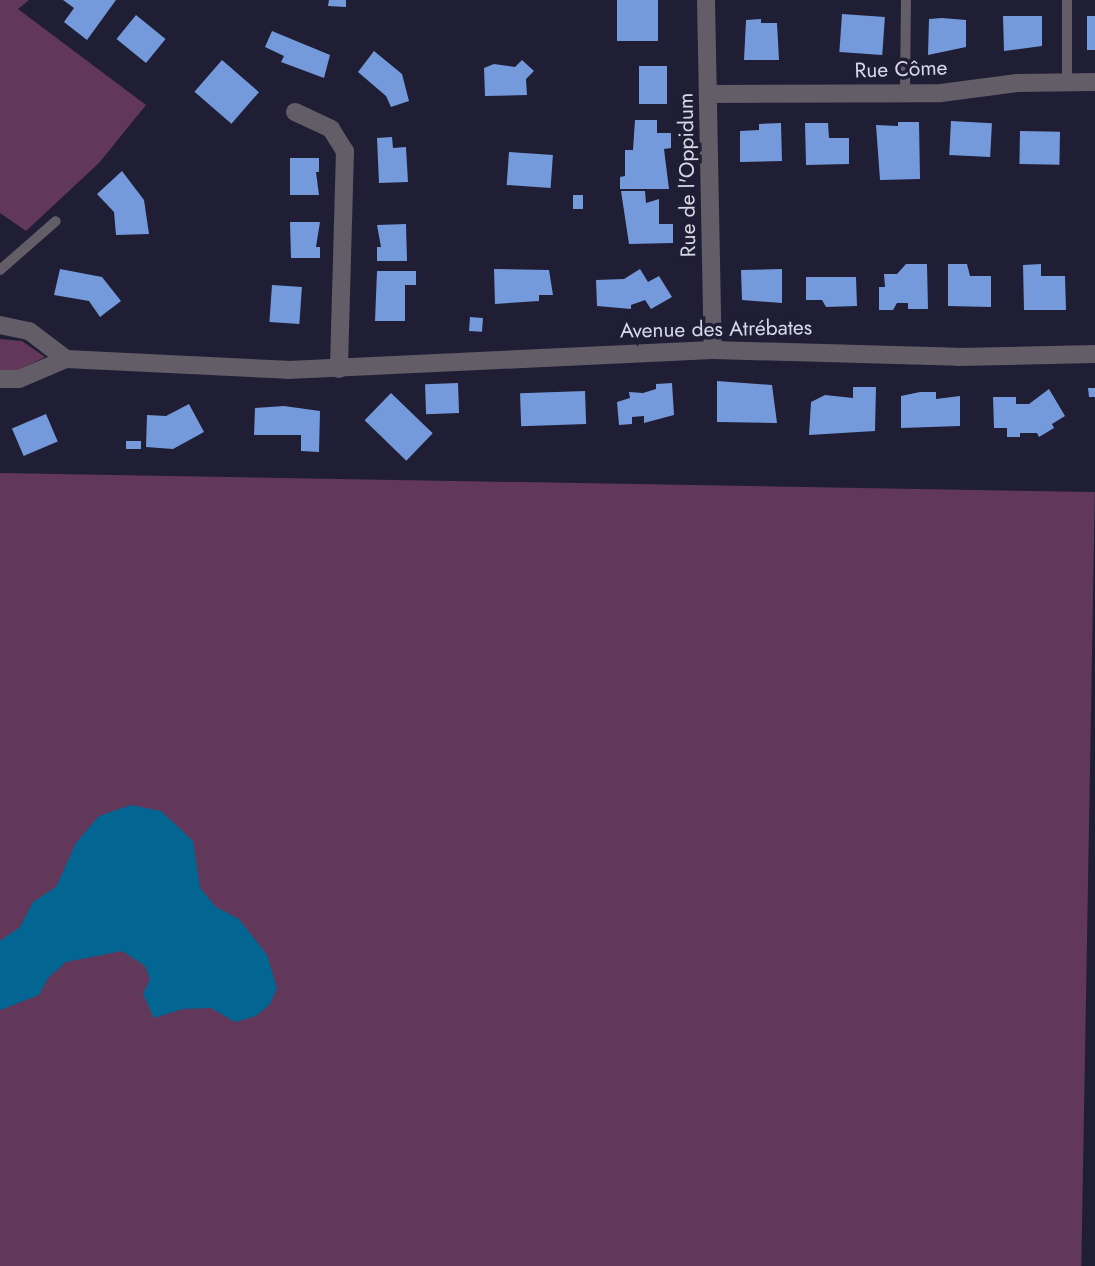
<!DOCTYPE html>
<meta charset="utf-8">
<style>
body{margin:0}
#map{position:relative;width:1095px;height:1266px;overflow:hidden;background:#1f1e34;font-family:Jost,sans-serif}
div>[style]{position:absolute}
.green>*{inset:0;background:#61375a;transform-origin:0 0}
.water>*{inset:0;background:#036692}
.building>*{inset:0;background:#759adb;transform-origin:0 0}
.service>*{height:10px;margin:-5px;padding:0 5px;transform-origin:5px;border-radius:5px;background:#635d68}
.minor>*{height:18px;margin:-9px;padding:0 9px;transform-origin:9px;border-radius:9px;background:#635d68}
span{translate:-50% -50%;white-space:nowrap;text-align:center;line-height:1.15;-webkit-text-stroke:7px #1f1e34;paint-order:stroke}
.street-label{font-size:21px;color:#d8d9e8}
</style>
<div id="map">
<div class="green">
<div style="clip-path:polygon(0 0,29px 0,18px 9px,146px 105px,99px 163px,26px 231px,0 213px)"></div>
<div style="clip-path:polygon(0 339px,22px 341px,45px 357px,15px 372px,0 371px)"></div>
<div style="left:0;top:473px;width:1095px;height:793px;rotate:1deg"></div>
</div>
<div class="water">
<div style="clip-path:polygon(131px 805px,161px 811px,193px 841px,200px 888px,216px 907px,239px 919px,267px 955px,277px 988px,270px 1004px,256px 1016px,235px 1022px,211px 1008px,183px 1009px,154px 1018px,143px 994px,150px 979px,145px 966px,122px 951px,66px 962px,48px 978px,39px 995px,0 1010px,0 941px,20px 927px,33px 902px,56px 887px,76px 843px,99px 816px)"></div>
</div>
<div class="building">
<div style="clip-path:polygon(63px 0,116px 0,87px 40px,64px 22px,74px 8px)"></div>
<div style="clip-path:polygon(329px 0,346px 0,346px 7px,328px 6px)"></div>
<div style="left:617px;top:0;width:41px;height:41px"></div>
<div style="left:842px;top:14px;width:43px;height:38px;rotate:4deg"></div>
<div style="left:136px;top:15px;width:38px;height:31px;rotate:39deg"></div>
<div style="clip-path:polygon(1003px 16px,1042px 16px,1042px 46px,1004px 51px)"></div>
<div style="left:1087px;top:16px;width:8px;height:34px"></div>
<div style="clip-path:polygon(942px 18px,966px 20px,966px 47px,928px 55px,929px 19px)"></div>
<div style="clip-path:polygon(761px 19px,761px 23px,777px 23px,779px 60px,744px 60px,746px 20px)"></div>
<div style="clip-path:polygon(272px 31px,330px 55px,324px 78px,281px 62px,284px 56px,265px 47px)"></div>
<div style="clip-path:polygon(374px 51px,402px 74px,409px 101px,391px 107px,386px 96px,358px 72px)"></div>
<div style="left:222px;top:60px;width:49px;height:42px;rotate:41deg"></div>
<div style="clip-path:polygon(522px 60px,534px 71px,526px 79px,527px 95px,485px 96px,484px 68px,494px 64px,515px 67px)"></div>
<div style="left:639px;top:66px;width:28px;height:38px"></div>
<div style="clip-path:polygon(635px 120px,657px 120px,657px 133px,671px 133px,671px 148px,664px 149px,669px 189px,620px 189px,620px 177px,625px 176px,625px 150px,633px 150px)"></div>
<div style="left:951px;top:121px;width:41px;height:34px;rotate:3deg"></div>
<div style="clip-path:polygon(898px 122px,919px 122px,920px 179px,880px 180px,876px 125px,898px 126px)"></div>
<div style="clip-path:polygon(781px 123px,782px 161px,740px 162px,740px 131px,759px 130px,759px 124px)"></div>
<div style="clip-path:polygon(805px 123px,828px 123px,829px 138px,849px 138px,849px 164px,806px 165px)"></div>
<div style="left:1020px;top:131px;width:40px;height:33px;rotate:1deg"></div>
<div style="clip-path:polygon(392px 137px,393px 148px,406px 147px,408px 182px,379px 183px,377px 138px)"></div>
<div style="left:509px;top:152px;width:44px;height:33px;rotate:4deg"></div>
<div style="clip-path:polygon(290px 158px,319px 158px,319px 172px,316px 172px,319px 195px,290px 195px)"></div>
<div style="clip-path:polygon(122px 171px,144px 200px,149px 234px,116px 235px,114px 212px,97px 194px)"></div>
<div style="clip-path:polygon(621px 191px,645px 191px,646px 203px,659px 199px,659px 224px,673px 224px,673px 243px,629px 244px)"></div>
<div style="left:573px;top:195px;width:10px;height:14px"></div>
<div style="clip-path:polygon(290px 222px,320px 222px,316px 247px,320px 247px,320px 258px,291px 258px)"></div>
<div style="clip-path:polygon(406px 224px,407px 261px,377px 261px,377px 247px,381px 247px,377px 225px)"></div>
<div style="clip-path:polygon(906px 264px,927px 264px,928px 309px,908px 309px,908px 303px,897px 303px,893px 310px,879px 310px,879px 287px,885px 287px,884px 274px,897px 274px)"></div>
<div style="clip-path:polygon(948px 264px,967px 264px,970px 276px,991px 276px,991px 307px,948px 306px)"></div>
<div style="clip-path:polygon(1041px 264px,1041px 276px,1065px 276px,1066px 310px,1024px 310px,1023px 265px)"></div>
<div style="clip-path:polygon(60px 269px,102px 277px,121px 301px,100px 317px,89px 301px,54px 295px)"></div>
<div style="clip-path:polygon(494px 269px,549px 270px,553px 295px,539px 295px,539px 301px,495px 304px)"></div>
<div style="clip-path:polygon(640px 269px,648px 282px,659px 276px,672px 297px,651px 309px,645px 300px,631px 305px,631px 309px,597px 306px,596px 280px,624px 279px)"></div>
<div style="clip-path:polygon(782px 269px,782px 303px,742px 300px,741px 270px)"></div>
<div style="clip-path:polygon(377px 271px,416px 271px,416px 285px,405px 285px,405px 321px,375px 321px)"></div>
<div style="clip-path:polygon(806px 277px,856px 277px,857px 306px,826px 307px,822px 300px,806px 300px)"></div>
<div style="left:272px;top:285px;width:30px;height:37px;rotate:4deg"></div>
<div style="left:470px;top:317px;width:13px;height:14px;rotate:4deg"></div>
<div style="clip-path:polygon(717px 381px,772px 385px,777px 423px,717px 422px)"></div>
<div style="left:458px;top:383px;width:30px;height:33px;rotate:88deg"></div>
<div style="clip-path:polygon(672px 383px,674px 415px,644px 423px,644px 416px,632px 417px,632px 424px,619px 425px,617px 402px,630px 398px,629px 392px,643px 393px,656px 389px,656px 384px)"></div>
<div style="clip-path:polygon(853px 387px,876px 387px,875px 431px,809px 435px,811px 402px,825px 395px,853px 398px)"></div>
<div style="clip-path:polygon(1088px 388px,1095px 388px,1095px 397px,1089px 397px)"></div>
<div style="clip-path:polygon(1049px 389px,1065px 416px,1052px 424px,1054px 428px,1039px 437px,1037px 433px,1020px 433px,1020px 437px,1007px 437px,1007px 428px,994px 428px,993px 397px,1016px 397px,1016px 404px,1029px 404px)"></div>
<div style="left:585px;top:391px;width:33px;height:65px;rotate:88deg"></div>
<div style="clip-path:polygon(920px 392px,936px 392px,936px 399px,960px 396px,960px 426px,901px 428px,901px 396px)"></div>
<div style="left:391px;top:393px;width:58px;height:38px;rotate:44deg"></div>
<div style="clip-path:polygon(189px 404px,204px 432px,173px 449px,146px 447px,147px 415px,166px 416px)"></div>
<div style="clip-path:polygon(284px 406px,320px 411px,319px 452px,301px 451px,301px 435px,254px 435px,255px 408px)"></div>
<div style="left:46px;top:414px;width:30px;height:37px;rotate:67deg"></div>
<div style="left:141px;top:441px;width:8px;height:15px;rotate:90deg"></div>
</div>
<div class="service">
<div style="left:1067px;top:82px;width:82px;rotate:-90deg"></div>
<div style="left:905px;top:93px;width:93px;rotate:-89.4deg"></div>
<div style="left:0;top:270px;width:74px;rotate:-41.2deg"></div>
</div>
<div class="minor">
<div style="left:706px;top:0;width:350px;rotate:88.9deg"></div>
<div style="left:708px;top:94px;width:233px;rotate:-0.2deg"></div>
<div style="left:941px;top:93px;width:77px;rotate:-7.5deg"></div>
<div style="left:1017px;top:83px;width:78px;rotate:-0.7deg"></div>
<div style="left:295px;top:112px;width:40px;rotate:25deg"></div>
<div style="left:331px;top:129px;width:26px;rotate:58deg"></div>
<div style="left:345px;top:151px;width:218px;rotate:91.6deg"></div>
<div style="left:0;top:325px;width:30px;rotate:12deg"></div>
<div style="left:29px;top:331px;width:46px;rotate:37.1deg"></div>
<div style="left:66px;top:359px;width:51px;rotate:156.9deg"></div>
<div style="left:19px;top:379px;width:19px;rotate:180deg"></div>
<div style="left:66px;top:359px;width:222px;rotate:2.8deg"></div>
<div style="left:288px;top:370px;width:425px;rotate:-2.7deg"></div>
<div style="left:713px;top:350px;width:245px;rotate:1.6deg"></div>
<div style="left:958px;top:357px;width:137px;rotate:-1.3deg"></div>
</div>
<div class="street-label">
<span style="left:901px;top:69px;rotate:-2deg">Rue Côme</span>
<span style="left:687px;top:175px;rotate:-91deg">Rue de l'Oppidum</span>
<span style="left:716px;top:329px;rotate:-1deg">Avenue des Atrébates</span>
</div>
</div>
